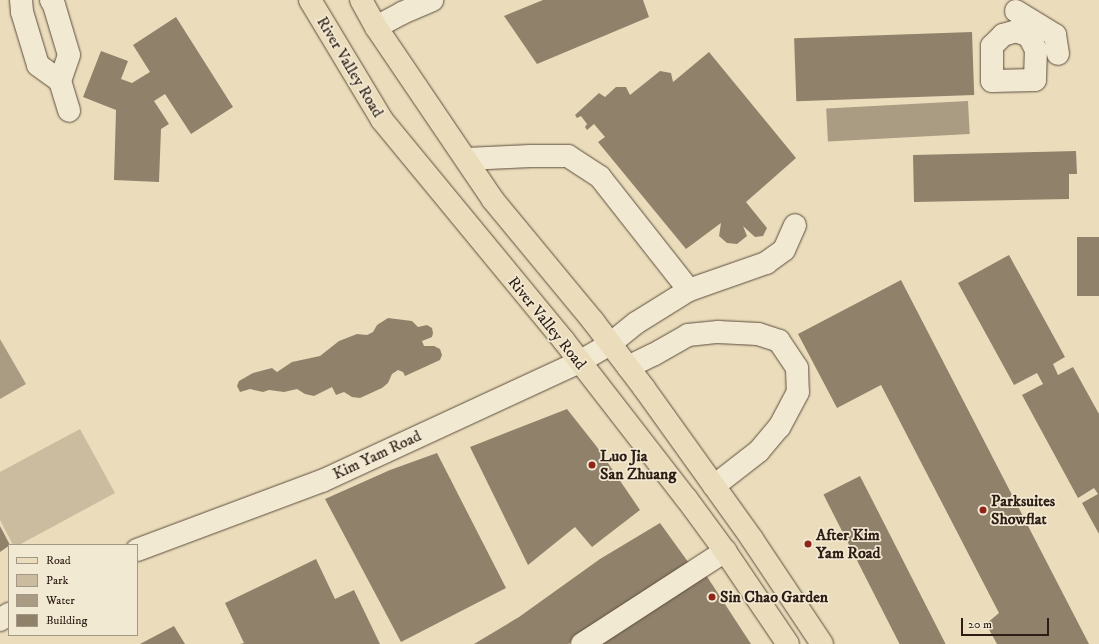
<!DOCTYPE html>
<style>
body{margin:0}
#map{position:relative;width:1099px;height:644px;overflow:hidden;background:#ebddbb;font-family:"IM FELL DW Pica",serif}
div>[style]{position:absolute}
.green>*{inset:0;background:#cbbc9f}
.water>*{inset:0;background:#aa9c82;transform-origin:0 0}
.building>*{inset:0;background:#90816b;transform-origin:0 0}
.roads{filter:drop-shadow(0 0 1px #5c4d3e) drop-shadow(0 0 1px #5c4d3e)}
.minor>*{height:22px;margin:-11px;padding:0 11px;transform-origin:11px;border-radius:11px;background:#f2e9d3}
.major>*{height:22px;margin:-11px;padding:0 11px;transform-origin:11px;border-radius:11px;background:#ebddbb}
.dots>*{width:11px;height:11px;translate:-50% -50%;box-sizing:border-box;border:2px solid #f2e9d3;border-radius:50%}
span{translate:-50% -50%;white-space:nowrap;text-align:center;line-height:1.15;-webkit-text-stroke:3.5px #f2e9d3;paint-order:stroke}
.street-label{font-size:16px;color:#2d1d14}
.poi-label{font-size:16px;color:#2d1d14;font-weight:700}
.left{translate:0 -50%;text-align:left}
.legend{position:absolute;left:8px;top:544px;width:130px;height:92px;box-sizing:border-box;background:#f2e9d3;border:1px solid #a39787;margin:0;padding:5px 7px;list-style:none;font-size:12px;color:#2d1d14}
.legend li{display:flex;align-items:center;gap:8px;height:20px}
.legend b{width:20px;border:1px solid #a39787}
.scale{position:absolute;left:961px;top:618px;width:88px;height:18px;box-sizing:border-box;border:2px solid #2d1d14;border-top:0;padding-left:5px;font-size:12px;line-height:14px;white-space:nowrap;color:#2d1d14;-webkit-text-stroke:3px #f2e9d3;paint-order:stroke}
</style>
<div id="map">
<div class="green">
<div style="clip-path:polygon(80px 429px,115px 493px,19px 545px,13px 545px,0 520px,0 472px)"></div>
</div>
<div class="water">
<div style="left:968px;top:101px;width:33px;height:142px;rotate:87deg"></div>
<div style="clip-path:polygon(0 339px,26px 384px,0 399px)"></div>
</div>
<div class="building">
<div style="clip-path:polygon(543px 0,643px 0,649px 17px,537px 64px,504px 16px)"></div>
<div style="clip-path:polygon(176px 17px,233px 107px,191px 134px,165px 94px,154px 101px,169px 124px,161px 129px,159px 182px,114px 180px,116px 110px,83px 97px,101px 51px,128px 61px,121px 79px,132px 83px,150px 72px,133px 45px)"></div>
<div style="left:972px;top:32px;width:63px;height:178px;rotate:88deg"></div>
<div style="clip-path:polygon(709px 52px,796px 158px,746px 202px,767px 228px,763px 236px,755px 237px,743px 226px,747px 236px,737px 244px,727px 243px,719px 236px,721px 223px,686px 249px,598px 142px,605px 137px,594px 124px,587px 130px,585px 127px,587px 124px,581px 116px,577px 118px,575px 115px,599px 93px,605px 97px,616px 87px,626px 87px,630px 95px,660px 71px,671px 73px,673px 82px)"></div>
<div style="clip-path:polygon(1076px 151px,1077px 174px,1069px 174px,1069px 199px,914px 202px,913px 155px)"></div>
<div style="left:1077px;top:237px;width:22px;height:59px"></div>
<div style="clip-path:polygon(1009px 255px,1065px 357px,1053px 364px,1058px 375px,1073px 367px,1099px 414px,1099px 534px,1082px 503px,1098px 494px,1094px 488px,1078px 498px,1022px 395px,1043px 384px,1037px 373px,1014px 385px,958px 283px)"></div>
<div style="clip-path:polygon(901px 280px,1089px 644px,997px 644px,986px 624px,999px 613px,881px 385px,837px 408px,798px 334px)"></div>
<div style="clip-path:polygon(388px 318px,412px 321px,418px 327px,427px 325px,432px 328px,433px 333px,432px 337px,422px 341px,424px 346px,434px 346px,440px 349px,442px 355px,440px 360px,405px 376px,403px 372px,398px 370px,392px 374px,388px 383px,382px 388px,360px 398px,352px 397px,344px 392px,336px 395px,332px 387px,314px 396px,305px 394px,297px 389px,284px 392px,269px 390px,263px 392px,250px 389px,240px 392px,237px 386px,239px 381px,253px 373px,272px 368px,277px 372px,292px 362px,320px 356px,339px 341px,357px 334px,367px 335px,373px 332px,377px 325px)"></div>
<div style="clip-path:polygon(567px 409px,597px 447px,640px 510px,592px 547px,575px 527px,528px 565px,470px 447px)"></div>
<div style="clip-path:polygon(437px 453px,506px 588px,401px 642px,325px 499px,390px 470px)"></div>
<div style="left:860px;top:476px;width:189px;height:41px;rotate:63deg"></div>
<div style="clip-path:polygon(660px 523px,691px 566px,568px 644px,474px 644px,519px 617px,600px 559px)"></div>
<div style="clip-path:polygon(0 526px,10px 545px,0 552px)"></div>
<div style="clip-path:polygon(316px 559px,335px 599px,354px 590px,380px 644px,240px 644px,244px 643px,225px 603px)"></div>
<div style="clip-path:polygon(704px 572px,751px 644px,593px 644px)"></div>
<div style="clip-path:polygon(174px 626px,185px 644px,140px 644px)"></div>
</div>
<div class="roads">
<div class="minor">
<div style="left:21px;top:0;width:12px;rotate:85deg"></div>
<div style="left:22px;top:12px;width:55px;rotate:73.2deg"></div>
<div style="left:38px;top:65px;width:27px;rotate:36deg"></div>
<div style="left:60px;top:81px;width:31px;rotate:73deg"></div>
<div style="left:51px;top:0;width:6px;rotate:59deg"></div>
<div style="left:54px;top:5px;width:52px;rotate:73.3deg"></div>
<div style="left:69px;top:55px;width:28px;rotate:109deg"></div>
<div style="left:1016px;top:11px;width:46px;rotate:31.6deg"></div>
<div style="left:1055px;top:35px;width:19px;rotate:81deg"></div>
<div style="left:376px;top:27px;width:30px;rotate:-28deg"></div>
<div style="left:402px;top:13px;width:33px;rotate:-23deg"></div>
<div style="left:1016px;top:31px;width:14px;rotate:21deg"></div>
<div style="left:1029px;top:36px;width:16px;rotate:63deg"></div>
<div style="left:1036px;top:50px;width:30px;rotate:92deg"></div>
<div style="left:1035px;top:80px;width:43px;rotate:178.7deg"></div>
<div style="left:992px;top:81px;width:35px;rotate:-90deg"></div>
<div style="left:992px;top:46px;width:16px;rotate:-45deg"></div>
<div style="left:1003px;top:35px;width:14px;rotate:-17deg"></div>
<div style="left:466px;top:159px;width:65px;rotate:-2.6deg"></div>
<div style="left:531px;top:156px;width:37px"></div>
<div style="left:568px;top:156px;width:38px;rotate:33deg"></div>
<div style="left:600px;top:177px;width:144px;rotate:51.8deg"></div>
<div style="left:628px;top:367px;width:28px;rotate:-26deg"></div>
<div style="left:653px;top:355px;width:40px;rotate:-29.7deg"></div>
<div style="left:688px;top:335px;width:30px;rotate:-6deg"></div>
<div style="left:718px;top:332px;width:40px;rotate:2.9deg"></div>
<div style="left:758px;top:334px;width:22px;rotate:18deg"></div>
<div style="left:779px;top:341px;width:32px;rotate:56deg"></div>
<div style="left:797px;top:368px;width:24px;rotate:88deg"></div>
<div style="left:798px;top:392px;width:40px;rotate:118deg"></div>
<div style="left:779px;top:427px;width:31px;rotate:130deg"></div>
<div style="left:759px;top:451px;width:57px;rotate:142.1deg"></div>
<div style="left:137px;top:550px;width:197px;rotate:-20.5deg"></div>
<div style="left:322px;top:481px;width:283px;rotate:-24.8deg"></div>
<div style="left:579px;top:362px;width:36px;rotate:-30deg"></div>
<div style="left:610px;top:344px;width:33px;rotate:-39deg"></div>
<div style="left:636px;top:323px;width:62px;rotate:-31.9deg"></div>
<div style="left:689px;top:290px;width:82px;rotate:-19.3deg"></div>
<div style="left:766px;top:263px;width:22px;rotate:-36deg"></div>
<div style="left:784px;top:250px;width:27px;rotate:-66deg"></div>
<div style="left:0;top:620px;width:11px;rotate:-34deg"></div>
<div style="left:582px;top:644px;width:171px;rotate:-33deg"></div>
</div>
<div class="major">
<div style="left:310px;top:0;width:140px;rotate:59deg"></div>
<div style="left:382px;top:120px;width:286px;rotate:50.5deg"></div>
<div style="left:564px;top:341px;width:199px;rotate:52.2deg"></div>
<div style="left:686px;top:498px;width:66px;rotate:53.7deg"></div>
<div style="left:725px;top:551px;width:112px;rotate:55.9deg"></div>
<div style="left:361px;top:0;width:31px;rotate:61deg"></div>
<div style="left:376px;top:27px;width:209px;rotate:55.9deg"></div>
<div style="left:493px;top:200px;width:157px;rotate:50.4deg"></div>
<div style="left:593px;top:321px;width:84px;rotate:52.7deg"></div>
<div style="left:644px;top:388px;width:186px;rotate:54.4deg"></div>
<div style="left:752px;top:539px;width:126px;rotate:56.3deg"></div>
</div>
</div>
<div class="dots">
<div style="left:592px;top:465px;background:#8f2418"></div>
<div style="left:983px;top:510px;background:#8f2418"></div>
<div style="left:808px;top:544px;background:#8f2418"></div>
<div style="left:712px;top:597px;background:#8f2418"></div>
</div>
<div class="street-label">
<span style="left:350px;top:67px;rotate:59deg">River Valley Road</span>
<span style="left:547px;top:323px;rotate:51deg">River Valley Road</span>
<span style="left:377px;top:455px;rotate:-25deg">Kim Yam Road</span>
</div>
<div class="poi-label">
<span class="left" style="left:600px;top:465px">Luo Jia<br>San Zhuang</span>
<span class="left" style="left:991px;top:510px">Parksuites<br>Showflat</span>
<span class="left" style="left:816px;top:544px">After Kim<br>Yam Road</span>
<span class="left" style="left:720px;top:597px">Sin Chao Garden</span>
</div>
<ul class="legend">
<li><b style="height:5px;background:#ebddbb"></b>Road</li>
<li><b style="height:11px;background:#cbbc9f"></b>Park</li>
<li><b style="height:11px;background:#aa9c82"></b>Water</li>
<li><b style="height:11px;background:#90816b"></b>Building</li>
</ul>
<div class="scale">20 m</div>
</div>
